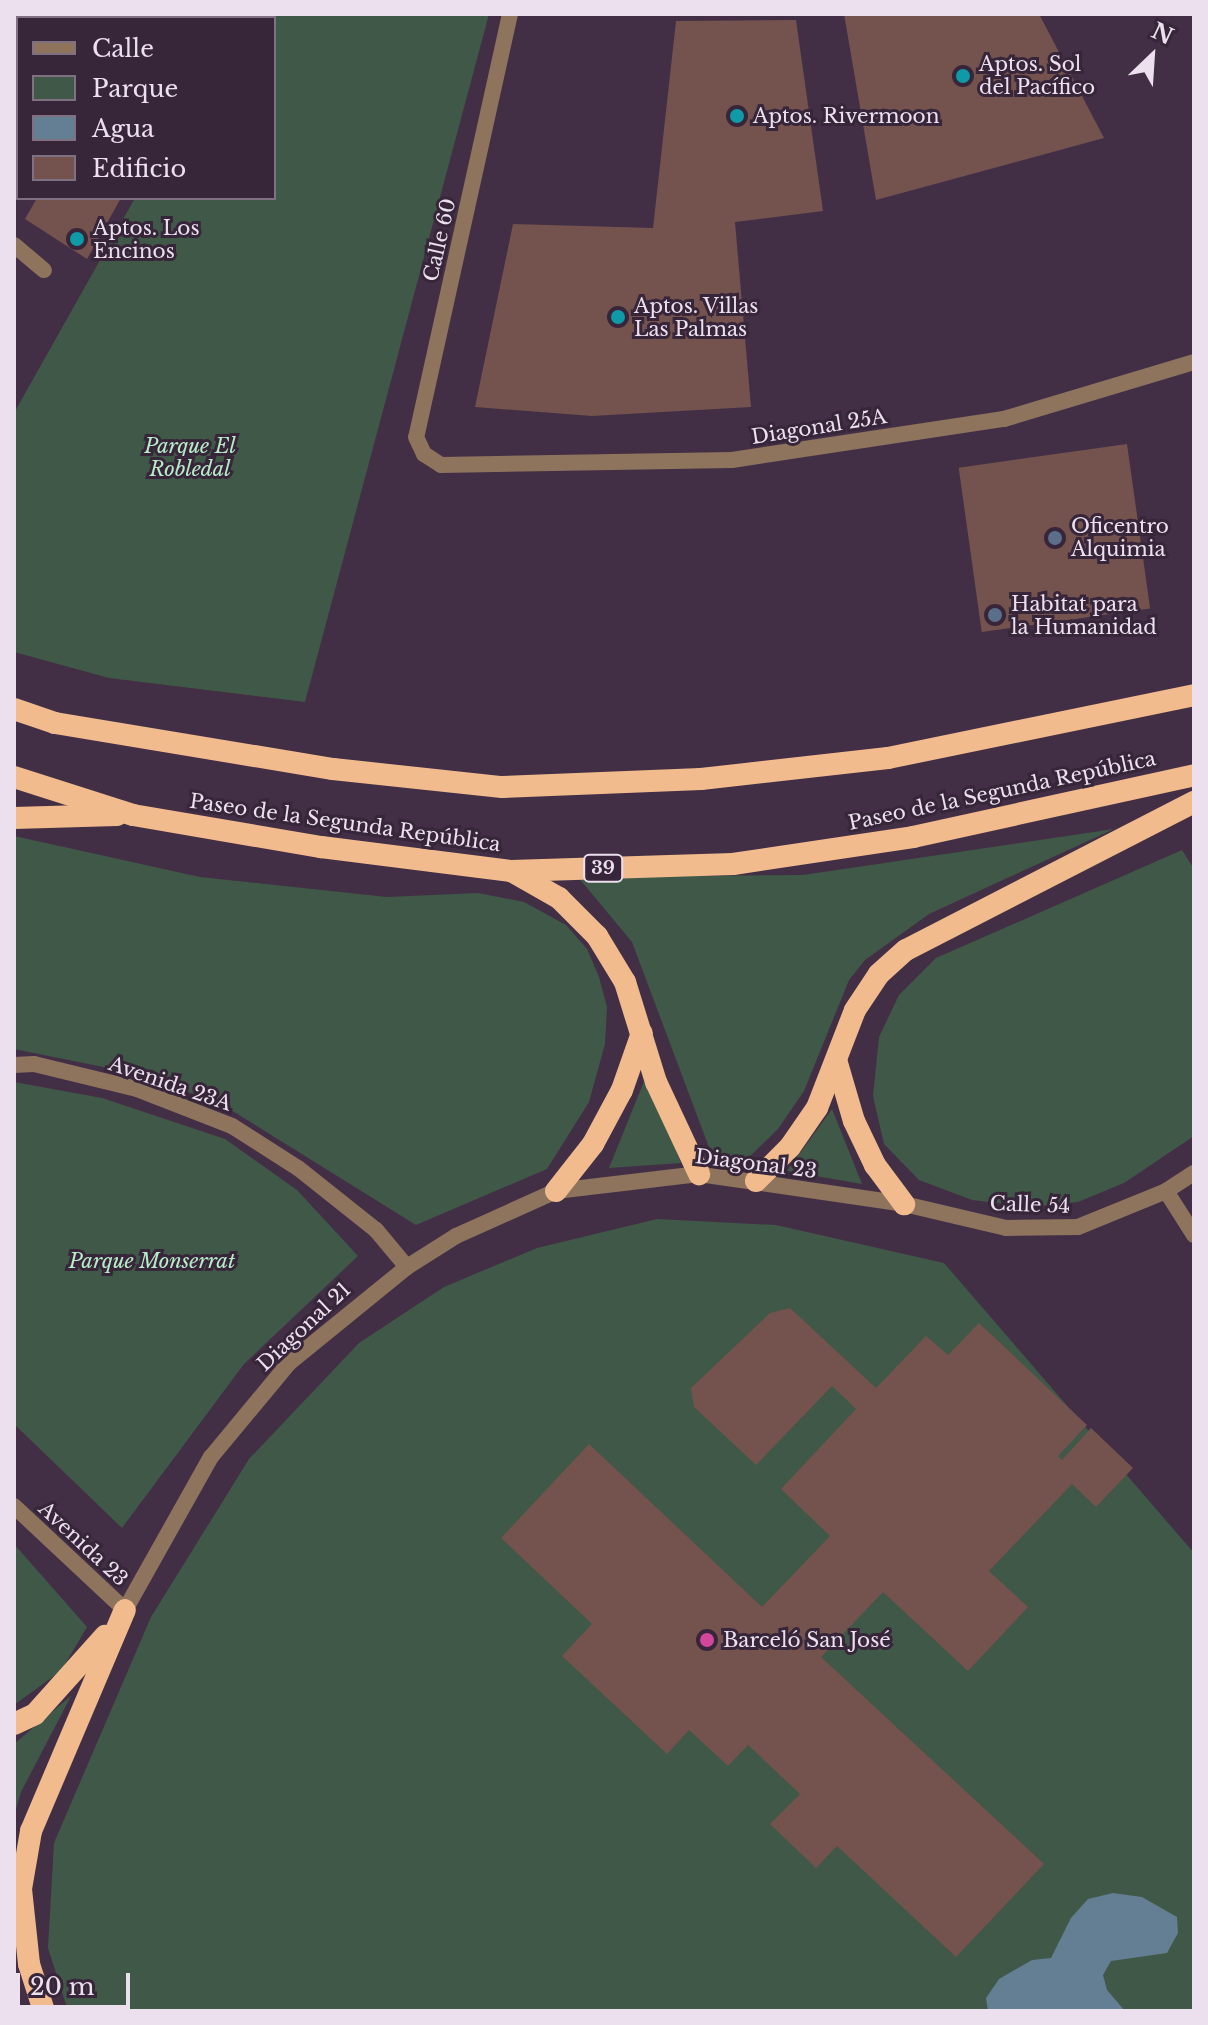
<!DOCTYPE html>
<meta charset="utf-8">
<style>
body{margin:0}
#map{position:relative;width:1208px;height:2025px;overflow:hidden;background:#422f45;font-family:"Libre Baskerville",serif}
div>[style]{position:absolute}
.green>*{inset:0;background:#405847}
.water>*{inset:0;background:#647e93}
.building>*{inset:0;background:#74524e;transform-origin:0 0}
.minor>*{height:16px;margin:-8px;padding:0 8px;transform-origin:8px;border-radius:8px;background:#8e735d}
.trunk>*{height:22px;margin:-11px;padding:0 11px;transform-origin:11px;border-radius:11px;background:#f2bb8e}
.dots>*{width:22px;height:22px;translate:-50% -50%;box-sizing:border-box;border:4px solid #37253a;border-radius:50%}
span{translate:-50% -50%;white-space:nowrap;text-align:center;line-height:1.15;-webkit-text-stroke:6px #37253a;paint-order:stroke}
.shield-label span{padding:2px 6px;background:#37253a;border:2px solid;border-radius:6px;-webkit-text-stroke-width:0}
.shield-label{font-size:18px;color:#ece0ee;font-weight:700}
.poi-label{font-size:20px;color:#ece0ee}
.left{translate:0 -50%;text-align:left}
.street-label{font-size:20px;color:#ece0ee}
.park-label{font-size:20px;color:#b7ecc7;font-style:italic}
.frame{position:absolute;inset:0;border:16px solid #ece0ee;pointer-events:none}
.legend{position:absolute;left:16px;top:16px;width:260px;height:184px;box-sizing:border-box;background:#37253a;border:2px solid #7f7082;margin:0;padding:10px 14px;list-style:none;font-size:24px;color:#ece0ee}
.legend li{display:flex;align-items:center;gap:16px;height:40px}
.legend b{width:40px;border:2px solid #7f7082}
.north{position:absolute;left:1112px;top:16px;width:80px;height:80px;-webkit-text-stroke:6px #37253a;paint-order:stroke;rotate:25deg;font-size:22px;font-weight:700;line-height:32px;text-align:center;color:#ece0ee}
.north::after{content:'';display:block;margin:auto;width:28px;height:36px;background:#ece0ee;clip-path:polygon(50% 0,100% 100%,50% 72%,0 100%)}
.scale{position:absolute;left:16px;top:1973px;width:114px;height:36px;box-sizing:border-box;border:4px solid #ece0ee;border-top:0;padding-left:10px;font-size:24px;line-height:28px;white-space:nowrap;color:#ece0ee;-webkit-text-stroke:6px #37253a;paint-order:stroke}
</style>
<div id="map">
<div class="green">
<div style="clip-path:polygon(239px 14px,489px 14px,305px 702px,109px 678px,14px 652px,14px 413px,135px 198px,274px 198px,274px 18px,236px 18px)"></div>
<div style="clip-path:polygon(1114px 829px,929px 914px,865px 960px,849px 980px,804px 1091px,778px 1129px,742px 1164px,716px 1166px,632px 942px,578px 877px,803px 875px)"></div>
<div style="clip-path:polygon(14px 836px,200px 877px,387px 897px,478px 893px,524px 902px,566px 925px,587px 949px,599px 977px,607px 1007px,605px 1044px,589px 1102px,547px 1169px,416px 1225px,223px 1105px,143px 1075px,14px 1049px)"></div>
<div style="clip-path:polygon(1182px 850px,1194px 869px,1194px 1136px,1124px 1183px,1078px 1202px,1032px 1207px,972px 1200px,919px 1180px,884px 1144px,873px 1096px,879px 1037px,899px 995px,936px 958px)"></div>
<div style="clip-path:polygon(647px 1074px,681px 1163px,609px 1168px)"></div>
<div style="clip-path:polygon(14px 1082px,102px 1098px,225px 1139px,297px 1190px,358px 1256px,244px 1364px,122px 1528px,14px 1424px)"></div>
<div style="clip-path:polygon(832px 1109px,862px 1184px,787px 1171px)"></div>
<div style="clip-path:polygon(657px 1219px,776px 1225px,944px 1263px,1194px 1553px,1194px 2011px,68px 2011px,48px 1948px,54px 1843px,151px 1617px,249px 1459px,359px 1343px,444px 1287px,537px 1248px)"></div>
<div style="clip-path:polygon(14px 1544px,87px 1627px,61px 1671px,14px 1705px)"></div>
<div style="clip-path:polygon(71px 1696px,21px 1792px,14px 1816px,14px 1744px)"></div>
</div>
<div class="water">
<div style="clip-path:polygon(1113px 1893px,1142px 1897px,1177px 1917px,1178px 1933px,1167px 1953px,1111px 1961px,1103px 1975px,1107px 1990px,1125px 2011px,988px 2011px,986px 1998px,999px 1979px,1032px 1960px,1051px 1958px,1071px 1918px,1088px 1899px)"></div>
</div>
<div class="building">
<div style="clip-path:polygon(844px 14px,1039px 14px,1104px 138px,876px 200px)"></div>
<div style="clip-path:polygon(796px 20px,823px 211px,735px 222px,751px 407px,592px 416px,475px 407px,513px 224px,653px 228px,676px 21px)"></div>
<div style="clip-path:polygon(37px 198px,121px 198px,87px 259px,25px 219px)"></div>
<div style="left:1127px;top:444px;width:166px;height:170px;rotate:82deg"></div>
<div style="clip-path:polygon(790px 1308px,876px 1388px,926px 1336px,948px 1355px,979px 1323px,1087px 1425px,1058px 1456px,1062px 1460px,1091px 1428px,1133px 1468px,1096px 1507px,1072px 1484px,989px 1571px,1028px 1607px,968px 1671px,883px 1592px,821px 1657px,1044px 1864px,956px 1957px,837px 1846px,816px 1868px,770px 1824px,800px 1794px,748px 1745px,728px 1766px,689px 1730px,667px 1754px,562px 1656px,592px 1624px,501px 1538px,589px 1444px,762px 1607px,830px 1536px,781px 1489px,856px 1409px,832px 1386px,756px 1465px,694px 1407px,691px 1388px,770px 1313px)"></div>
</div>
<div class="minor">
<div style="left:510px;top:14px;width:433px;rotate:102.5deg"></div>
<div style="left:416px;top:437px;width:19px;rotate:65deg"></div>
<div style="left:424px;top:454px;width:20px;rotate:33deg"></div>
<div style="left:441px;top:465px;width:291px;rotate:-1deg"></div>
<div style="left:732px;top:460px;width:275px;rotate:-8.6deg"></div>
<div style="left:1004px;top:419px;width:198px;rotate:-16.7deg"></div>
<div style="left:14px;top:245px;width:39px;rotate:40deg"></div>
<div style="left:14px;top:1065px;width:20px;rotate:-3deg"></div>
<div style="left:34px;top:1064px;width:106px;rotate:13.6deg"></div>
<div style="left:137px;top:1089px;width:102px;rotate:21.3deg"></div>
<div style="left:232px;top:1126px;width:78px;rotate:32.5deg"></div>
<div style="left:298px;top:1168px;width:100px;rotate:38.5deg"></div>
<div style="left:376px;top:1230px;width:48px;rotate:50deg"></div>
<div style="left:1166px;top:1191px;width:52px;rotate:57.5deg"></div>
<div style="left:14px;top:1506px;width:152px;rotate:43.1deg"></div>
<div style="left:125px;top:1610px;width:176px;rotate:-60.7deg"></div>
<div style="left:211px;top:1457px;width:122px;rotate:-50.3deg"></div>
<div style="left:289px;top:1363px;width:152px;rotate:-39.1deg"></div>
<div style="left:407px;top:1267px;width:58px;rotate:-32.3deg"></div>
<div style="left:456px;top:1236px;width:110px;rotate:-24.2deg"></div>
<div style="left:556px;top:1191px;width:144px;rotate:-6.8deg"></div>
<div style="left:699px;top:1174px;width:207px;rotate:8.3deg"></div>
<div style="left:904px;top:1204px;width:105px;rotate:13.2deg"></div>
<div style="left:1006px;top:1228px;width:72px;rotate:-0.8deg"></div>
<div style="left:1078px;top:1227px;width:95px;rotate:-22.2deg"></div>
<div style="left:1166px;top:1191px;width:33px;rotate:-33deg"></div>
</div>
<div class="trunk">
<div style="left:14px;top:709px;width:43px;rotate:18.9deg"></div>
<div style="left:55px;top:723px;width:282px;rotate:9.4deg"></div>
<div style="left:333px;top:769px;width:170px;rotate:6.1deg"></div>
<div style="left:502px;top:787px;width:199px;rotate:-2.3deg"></div>
<div style="left:701px;top:779px;width:188px;rotate:-6.4deg"></div>
<div style="left:888px;top:758px;width:312px;rotate:-11.6deg"></div>
<div style="left:14px;top:777px;width:125px;rotate:17.7deg"></div>
<div style="left:133px;top:815px;width:191px;rotate:9.7deg"></div>
<div style="left:321px;top:847px;width:192px;rotate:7.2deg"></div>
<div style="left:511px;top:871px;width:222px;rotate:-1.8deg"></div>
<div style="left:733px;top:864px;width:182px;rotate:-8.5deg"></div>
<div style="left:913px;top:837px;width:288px;rotate:-12.4deg"></div>
<div style="left:14px;top:818px;width:103px;rotate:-1.7deg"></div>
<div style="left:513px;top:872px;width:53px;rotate:29.5deg"></div>
<div style="left:559px;top:898px;width:54px;rotate:45deg"></div>
<div style="left:597px;top:936px;width:54px;rotate:58.7deg"></div>
<div style="left:625px;top:982px;width:105px;rotate:72.8deg"></div>
<div style="left:656px;top:1082px;width:102px;rotate:64.9deg"></div>
<div style="left:837px;top:1063px;width:60px;rotate:73.7deg"></div>
<div style="left:854px;top:1121px;width:49px;rotate:64.5deg"></div>
<div style="left:875px;top:1165px;width:49px;rotate:53.4deg"></div>
<div style="left:756px;top:1181px;width:48px;rotate:-45deg"></div>
<div style="left:790px;top:1147px;width:47px;rotate:-55.3deg"></div>
<div style="left:817px;top:1108px;width:105px;rotate:-68.8deg"></div>
<div style="left:855px;top:1010px;width:43px;rotate:-56.3deg"></div>
<div style="left:879px;top:974px;width:36px;rotate:-42deg"></div>
<div style="left:906px;top:950px;width:324px;rotate:-27.2deg"></div>
<div style="left:556px;top:1191px;width:60px;rotate:-51.8deg"></div>
<div style="left:593px;top:1144px;width:61px;rotate:-61.8deg"></div>
<div style="left:622px;top:1090px;width:60px;rotate:-70.7deg"></div>
<div style="left:14px;top:1724px;width:23px;rotate:-25deg"></div>
<div style="left:35px;top:1714px;width:105px;rotate:-48.1deg"></div>
<div style="left:44px;top:2011px;width:49px;rotate:-107.7deg"></div>
<div style="left:29px;top:1964px;width:75px;rotate:-96.1deg"></div>
<div style="left:21px;top:1889px;width:59px;rotate:-80.2deg"></div>
<div style="left:31px;top:1831px;width:240px;rotate:-67deg"></div>
</div>
<div class="dots">
<div style="left:963px;top:76px;background:#0f9aa8"></div>
<div style="left:737px;top:116px;background:#0f9aa8"></div>
<div style="left:77px;top:239px;background:#0f9aa8"></div>
<div style="left:618px;top:317px;background:#0f9aa8"></div>
<div style="left:1055px;top:538px;background:#5c6f8a"></div>
<div style="left:995px;top:615px;background:#5c6f8a"></div>
<div style="left:707px;top:1640px;background:#d1479c"></div>
</div>
<div class="shield-label">
<span style="left:603px;top:868px">39</span>
</div>
<div class="poi-label">
<span class="left" style="left:979px;top:76px">Aptos. Sol<br>del Pacífico</span>
<span class="left" style="left:753px;top:116px">Aptos. Rivermoon</span>
<span class="left" style="left:93px;top:240px">Aptos. Los<br>Encinos</span>
<span class="left" style="left:634px;top:318px">Aptos. Villas<br>Las Palmas</span>
<span class="left" style="left:1071px;top:538px">Oficentro<br>Alquimia</span>
<span class="left" style="left:1011px;top:616px">Habitat para<br>la Humanidad</span>
<span class="left" style="left:723px;top:1640px">Barceló San José</span>
</div>
<div class="street-label">
<span style="left:440px;top:240px;rotate:-77deg">Calle 60</span>
<span style="left:819px;top:427px;rotate:-9deg">Diagonal 25A</span>
<span style="left:1002px;top:791px;rotate:-12deg">Paseo de la Segunda República</span>
<span style="left:345px;top:823px;rotate:8deg">Paseo de la Segunda República</span>
<span style="left:170px;top:1084px;rotate:19deg">Avenida 23A</span>
<span style="left:756px;top:1164px;rotate:7deg">Diagonal 23</span>
<span style="left:1030px;top:1205px;rotate:2deg">Calle 54</span>
<span style="left:304px;top:1327px;rotate:-43deg">Diagonal 21</span>
<span style="left:83px;top:1544px;rotate:43deg">Avenida 23</span>
</div>
<div class="park-label">
<span style="left:190px;top:458px">Parque El<br>Robledal</span>
<span style="left:152px;top:1261px">Parque Monserrat</span>
</div>
<div class="frame"></div>
<ul class="legend">
<li><b style="height:10px;background:#8e735d"></b>Calle</li>
<li><b style="height:22px;background:#405847"></b>Parque</li>
<li><b style="height:22px;background:#647e93"></b>Agua</li>
<li><b style="height:22px;background:#74524e"></b>Edificio</li>
</ul>
<div class="north">N</div>
<div class="scale">20 m</div>
</div>
